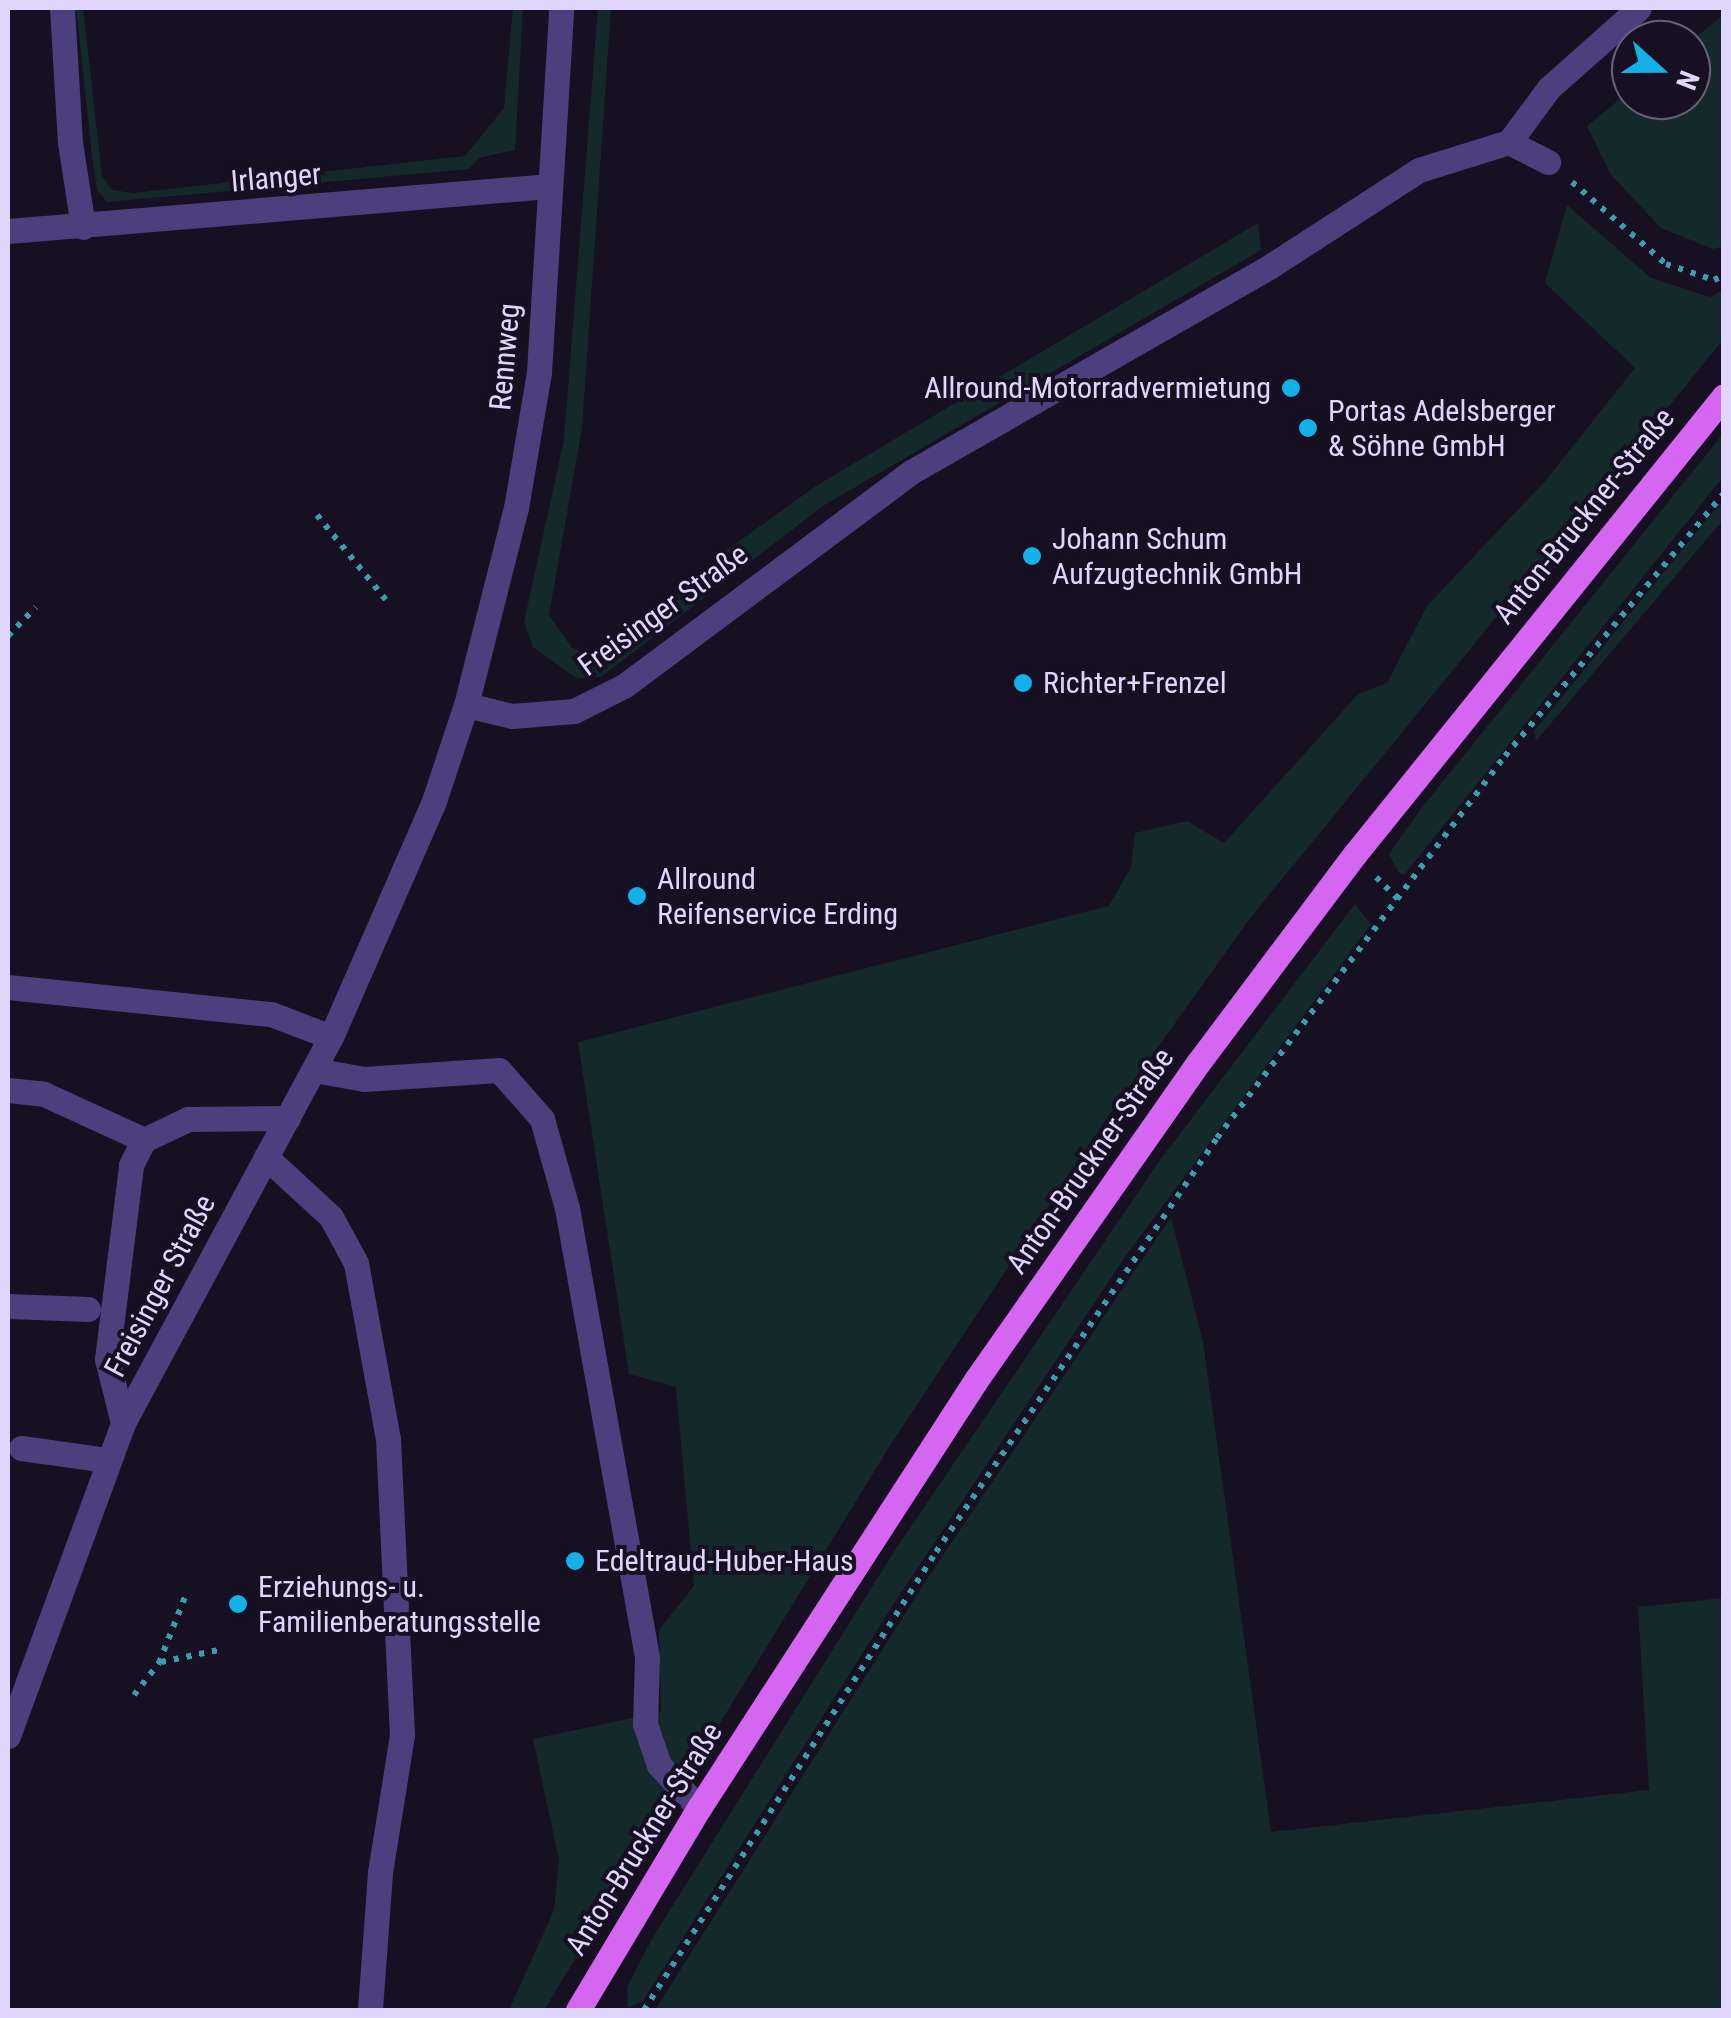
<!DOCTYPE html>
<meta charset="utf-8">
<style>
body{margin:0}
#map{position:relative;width:1731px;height:2018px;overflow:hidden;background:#161022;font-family:"Roboto Condensed",sans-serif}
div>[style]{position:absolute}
.green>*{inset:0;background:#14292c}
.path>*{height:6px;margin-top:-3px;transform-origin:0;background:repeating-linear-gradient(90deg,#399fab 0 5px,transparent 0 13px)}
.minor>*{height:25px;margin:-12.5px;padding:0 12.5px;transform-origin:12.5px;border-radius:12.5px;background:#4c3f7d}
.major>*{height:25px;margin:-12.5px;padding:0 12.5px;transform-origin:12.5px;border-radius:12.5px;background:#d466f1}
.dots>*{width:28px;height:28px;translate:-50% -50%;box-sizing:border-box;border:5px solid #161022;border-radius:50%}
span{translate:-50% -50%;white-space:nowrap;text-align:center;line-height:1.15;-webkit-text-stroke:8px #161022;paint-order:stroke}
.street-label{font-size:30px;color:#e0d5fb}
.poi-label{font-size:30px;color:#e0d5fb}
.right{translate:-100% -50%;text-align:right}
.left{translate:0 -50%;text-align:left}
.frame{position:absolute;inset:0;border:10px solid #e0d5fb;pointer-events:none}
.north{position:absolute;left:1611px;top:20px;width:100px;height:100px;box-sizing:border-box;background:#161022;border:2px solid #675f79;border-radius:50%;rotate:111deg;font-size:28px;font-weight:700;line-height:40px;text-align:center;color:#e0d5fb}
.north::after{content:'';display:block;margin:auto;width:35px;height:45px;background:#14b0e8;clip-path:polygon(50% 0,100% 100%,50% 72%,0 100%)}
</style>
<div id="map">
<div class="green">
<div style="clip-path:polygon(76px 8px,83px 8px,102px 176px,112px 190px,133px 193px,465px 156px,504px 108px,513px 8px,523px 8px,515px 150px,479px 158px,469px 169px,107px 202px,97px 190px,93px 164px)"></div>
<div style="clip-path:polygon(598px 8px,611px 8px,582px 428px,549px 615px,572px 648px,601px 657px,616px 649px,724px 552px,816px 486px,1258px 223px,1261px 250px,823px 506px,601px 677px,576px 678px,533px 647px,524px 622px,564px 440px)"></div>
<div style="clip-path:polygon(1723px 15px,1724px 246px,1713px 249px,1661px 228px,1611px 175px,1587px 126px,1631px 90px,1631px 100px,1691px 100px,1691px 41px)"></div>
<div style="clip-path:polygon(1567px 205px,1651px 278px,1710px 297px,1723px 290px,1723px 340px,1251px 917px,1105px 1121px,891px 1444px,544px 2010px,509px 2010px,554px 1910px,559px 1860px,533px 1739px,661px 1712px,659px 1630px,694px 1586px,676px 1387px,629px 1374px,578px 1042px,1109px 906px,1131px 867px,1135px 833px,1187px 821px,1224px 843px,1358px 694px,1387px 683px,1427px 606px,1546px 480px,1635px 368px,1545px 283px)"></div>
<div style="clip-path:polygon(1723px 434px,1723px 477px,1404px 875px,1399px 873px,1389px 854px,1420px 810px)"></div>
<div style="clip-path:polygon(1723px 500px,1723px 520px,1536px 741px,1534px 731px)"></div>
<div style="clip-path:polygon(1355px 904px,1371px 924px,1125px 1257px,893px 1605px,643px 2001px,628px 2008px,627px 1987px,653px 1937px,897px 1547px,1160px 1160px)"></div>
<div style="clip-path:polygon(1171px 1217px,1203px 1342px,1271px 1832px,1649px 1790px,1638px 1607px,1723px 1598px,1723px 2010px,655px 2010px,925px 1582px)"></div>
</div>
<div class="path">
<div style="left:1572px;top:182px;width:125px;rotate:41.1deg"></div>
<div style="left:1666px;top:264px;width:51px;rotate:18.4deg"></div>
<div style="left:1714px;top:280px;width:11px;rotate:-27deg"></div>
<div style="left:317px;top:515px;width:109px;rotate:50.9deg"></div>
<div style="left:8px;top:636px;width:40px;rotate:-46deg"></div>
<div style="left:1376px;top:877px;width:31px;rotate:45deg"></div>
<div style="left:161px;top:1662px;width:59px;rotate:-11.7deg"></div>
<div style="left:134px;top:1695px;width:41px;rotate:-52deg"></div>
<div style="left:159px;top:1663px;width:71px;rotate:-68.5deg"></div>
<div style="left:644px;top:2010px;width:543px;rotate:-57.48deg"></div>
<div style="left:936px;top:1552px;width:500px;rotate:-55.83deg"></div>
<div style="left:1217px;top:1138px;width:478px;rotate:-53deg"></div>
<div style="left:1505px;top:756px;width:342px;rotate:-50.2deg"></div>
</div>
<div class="minor">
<div style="left:62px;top:8px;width:134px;rotate:86.6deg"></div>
<div style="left:70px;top:142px;width:86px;rotate:81.3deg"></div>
<div style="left:1509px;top:142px;width:67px;rotate:-53.5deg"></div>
<div style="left:1549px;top:88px;width:120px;rotate:-41.6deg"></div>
<div style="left:8px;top:231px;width:543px;rotate:-4.75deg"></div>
<div style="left:466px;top:705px;width:47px;rotate:13.4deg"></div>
<div style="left:512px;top:716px;width:62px;rotate:-4.6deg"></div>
<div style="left:574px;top:711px;width:56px;rotate:-26.6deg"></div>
<div style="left:624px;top:686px;width:358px;rotate:-36.7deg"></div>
<div style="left:911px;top:472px;width:413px;rotate:-29.8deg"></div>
<div style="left:1269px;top:267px;width:179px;rotate:-32.9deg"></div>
<div style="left:1419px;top:170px;width:94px;rotate:-17.3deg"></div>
<div style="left:1509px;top:142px;width:44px;rotate:27.1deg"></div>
<div style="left:8px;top:987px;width:264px;rotate:5.9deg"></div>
<div style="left:271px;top:1014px;width:64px;rotate:21deg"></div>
<div style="left:314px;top:1070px;width:51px;rotate:10.2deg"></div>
<div style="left:364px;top:1079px;width:135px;rotate:-3.8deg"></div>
<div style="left:499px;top:1070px;width:65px;rotate:48.7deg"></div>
<div style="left:542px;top:1119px;width:92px;rotate:74.3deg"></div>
<div style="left:567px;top:1208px;width:457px;rotate:79.9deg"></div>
<div style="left:647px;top:1658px;width:66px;rotate:91.7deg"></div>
<div style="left:645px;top:1724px;width:43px;rotate:71.1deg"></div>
<div style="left:659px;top:1765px;width:59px;rotate:47.1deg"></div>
<div style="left:8px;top:1090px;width:36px;rotate:6deg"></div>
<div style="left:44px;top:1094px;width:110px;rotate:24.7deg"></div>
<div style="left:266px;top:1157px;width:88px;rotate:42.7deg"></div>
<div style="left:331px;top:1217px;width:52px;rotate:61.5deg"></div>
<div style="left:356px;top:1263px;width:179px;rotate:79.7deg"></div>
<div style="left:388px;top:1439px;width:296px;rotate:87.3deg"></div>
<div style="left:402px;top:1735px;width:140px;rotate:99.1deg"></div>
<div style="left:380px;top:1873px;width:137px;rotate:94.2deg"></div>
<div style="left:8px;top:1306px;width:80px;rotate:2.1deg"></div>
<div style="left:123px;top:1423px;width:66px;rotate:-104deg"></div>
<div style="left:107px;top:1359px;width:195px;rotate:-82.9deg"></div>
<div style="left:131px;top:1165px;width:28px;rotate:-63deg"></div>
<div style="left:144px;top:1140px;width:49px;rotate:-25.5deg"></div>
<div style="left:188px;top:1119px;width:100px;rotate:-0.6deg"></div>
<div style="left:21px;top:1448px;width:88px;rotate:7.9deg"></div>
<div style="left:8px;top:1736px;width:333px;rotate:-69.8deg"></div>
<div style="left:123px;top:1423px;width:438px;rotate:-61.7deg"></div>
<div style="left:331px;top:1037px;width:254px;rotate:-66.4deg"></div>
<div style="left:433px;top:804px;width:104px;rotate:-71.6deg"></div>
<div style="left:466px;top:705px;width:203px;rotate:-75.8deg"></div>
<div style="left:516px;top:508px;width:138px;rotate:-80.4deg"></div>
<div style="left:539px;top:372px;width:365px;rotate:-86.5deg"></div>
</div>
<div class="major">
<div style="left:578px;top:2010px;width:235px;rotate:-59.1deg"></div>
<div style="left:699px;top:1808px;width:510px;rotate:-57.09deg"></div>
<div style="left:976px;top:1380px;width:387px;rotate:-55deg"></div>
<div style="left:1198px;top:1063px;width:261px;rotate:-53.1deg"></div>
<div style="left:1355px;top:854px;width:588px;rotate:-51.14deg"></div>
</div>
<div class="dots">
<div style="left:1291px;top:388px;background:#14b0e8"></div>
<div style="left:1308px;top:428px;background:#14b0e8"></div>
<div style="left:1032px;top:556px;background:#14b0e8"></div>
<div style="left:1023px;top:683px;background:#14b0e8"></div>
<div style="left:637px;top:896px;background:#14b0e8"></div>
<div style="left:575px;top:1561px;background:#14b0e8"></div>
<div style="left:238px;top:1604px;background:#14b0e8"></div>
</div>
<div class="street-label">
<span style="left:276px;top:178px;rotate:-5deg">Irlanger</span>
<span style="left:505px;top:357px;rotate:-85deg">Rennweg</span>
<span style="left:1584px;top:516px;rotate:-51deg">Anton-Bruckner-Straße</span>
<span style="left:663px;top:610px;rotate:-36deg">Freisinger Straße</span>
<span style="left:1090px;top:1161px;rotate:-55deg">Anton-Bruckner-Straße</span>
<span style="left:160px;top:1286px;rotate:-62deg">Freisinger Straße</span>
<span style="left:644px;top:1839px;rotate:-58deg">Anton-Bruckner-Straße</span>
</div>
<div class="poi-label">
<span class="right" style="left:1271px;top:388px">Allround-Motorradvermietung</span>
<span class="left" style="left:1328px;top:428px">Portas Adelsberger<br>&amp; Söhne GmbH</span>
<span class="left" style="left:1052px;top:556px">Johann Schum<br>Aufzugtechnik GmbH</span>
<span class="left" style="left:1043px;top:683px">Richter+Frenzel</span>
<span class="left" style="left:657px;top:896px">Allround<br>Reifenservice Erding</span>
<span class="left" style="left:595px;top:1561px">Edeltraud-Huber-Haus</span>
<span class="left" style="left:258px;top:1604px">Erziehungs- u.<br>Familienberatungsstelle</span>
</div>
<div class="frame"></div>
<div class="north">N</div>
</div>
